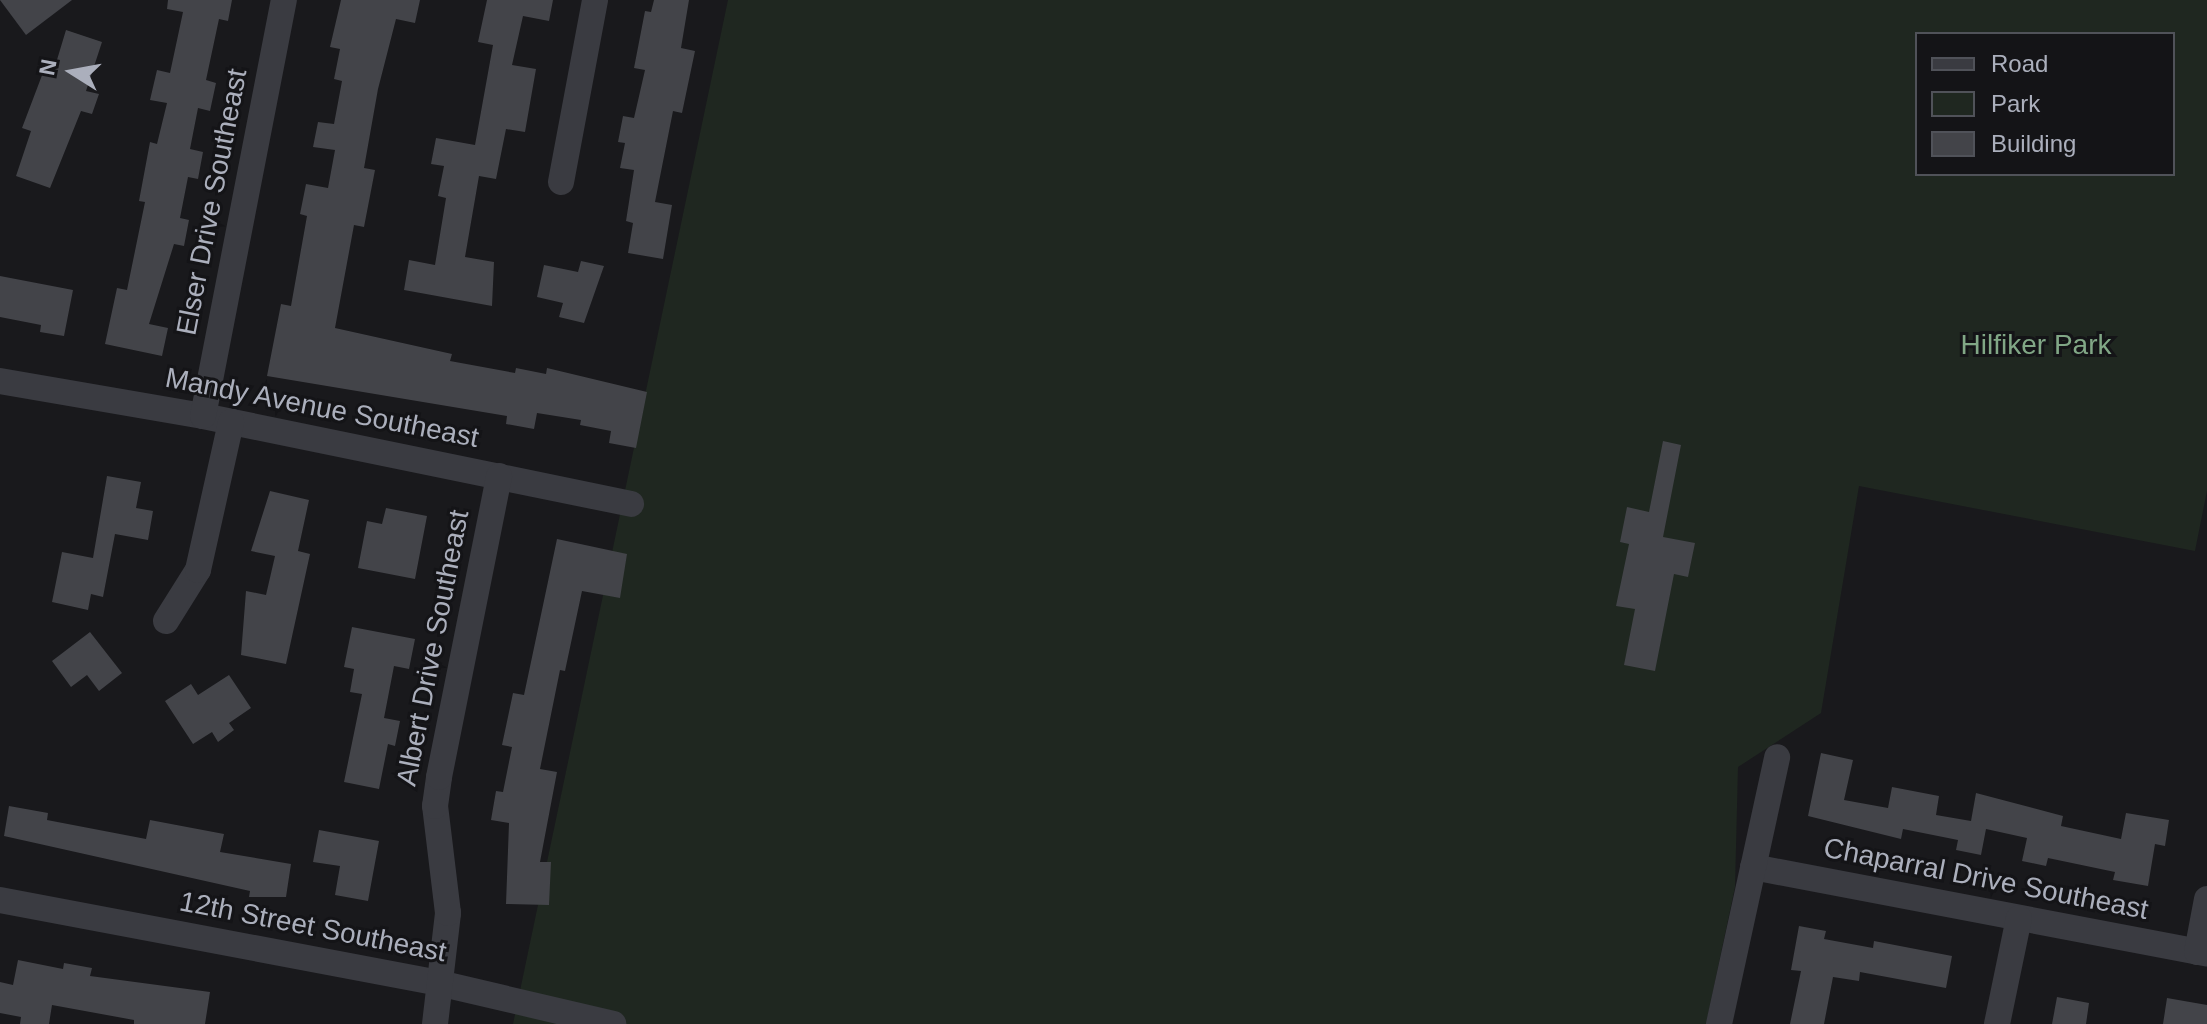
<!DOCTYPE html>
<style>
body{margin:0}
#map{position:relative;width:2207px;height:1024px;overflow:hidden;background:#19191c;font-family:Helvetica,sans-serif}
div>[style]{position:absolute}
.green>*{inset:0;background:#1f2720}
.building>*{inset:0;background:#434449}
.street>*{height:26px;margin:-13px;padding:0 13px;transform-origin:13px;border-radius:13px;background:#3a3b41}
span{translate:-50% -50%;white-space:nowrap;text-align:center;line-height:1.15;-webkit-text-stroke:6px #141417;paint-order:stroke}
.street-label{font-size:28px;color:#abafbc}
.park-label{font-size:28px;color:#81a786}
.legend{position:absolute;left:1915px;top:32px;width:260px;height:144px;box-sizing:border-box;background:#141417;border:2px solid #505259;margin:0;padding:10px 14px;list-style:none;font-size:24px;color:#abafbc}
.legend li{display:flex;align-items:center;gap:16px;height:40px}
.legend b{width:40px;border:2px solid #505259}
.north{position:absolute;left:32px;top:32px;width:80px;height:80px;-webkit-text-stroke:6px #141417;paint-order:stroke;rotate:281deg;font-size:22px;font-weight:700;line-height:32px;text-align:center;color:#abafbc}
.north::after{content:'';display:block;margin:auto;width:28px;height:36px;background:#abafbc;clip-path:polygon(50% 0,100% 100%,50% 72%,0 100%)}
</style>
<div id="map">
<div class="green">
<div style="clip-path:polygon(evenodd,728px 0,2207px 0,2207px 491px,2195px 551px,1859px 486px,1821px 713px,1738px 767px,1735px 887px,1706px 1024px,513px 1024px,728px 0,1917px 34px,2173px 34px,2173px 174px,1917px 174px,1917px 34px)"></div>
</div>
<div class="building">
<div style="clip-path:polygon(0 0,72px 0,26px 35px)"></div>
<div style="clip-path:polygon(168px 0,232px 0,228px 21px,219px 19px,206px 80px,216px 83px,210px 111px,198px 108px,190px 149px,203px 152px,198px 179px,188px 177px,180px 218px,189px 220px,184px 246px,174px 244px,149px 324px,168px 328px,162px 356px,105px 344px,117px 288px,127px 290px,145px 202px,139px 201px,150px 142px,157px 144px,167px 103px,150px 100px,157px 70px,170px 73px,183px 12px,167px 9px)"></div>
<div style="clip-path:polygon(341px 0,420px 0,415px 23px,396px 19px,378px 89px,364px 168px,375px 170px,364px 227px,354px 225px,335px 328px,452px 354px,450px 361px,515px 373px,516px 368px,546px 374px,547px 368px,647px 392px,636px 448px,609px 443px,611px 431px,580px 425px,581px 420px,537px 413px,534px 429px,506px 424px,507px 416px,267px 376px,281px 304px,291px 306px,307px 216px,300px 214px,306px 184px,328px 188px,335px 150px,313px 147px,318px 122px,334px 124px,342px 81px,334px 79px,340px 49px,330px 47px)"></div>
<div style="clip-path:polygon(487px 0,553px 0,549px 21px,523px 16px,512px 65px,536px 69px,525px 132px,506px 129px,496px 179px,479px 176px,465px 257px,494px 262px,492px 306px,404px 290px,409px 260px,435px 265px,446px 198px,438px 196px,444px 166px,431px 164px,436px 138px,475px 145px,493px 45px,478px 42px)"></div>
<div style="clip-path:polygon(654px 0,689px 0,681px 48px,695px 51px,682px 113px,673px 111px,655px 202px,672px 205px,663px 259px,628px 253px,633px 223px,626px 221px,634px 170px,620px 168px,625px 143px,618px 142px,623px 116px,634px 118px,645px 70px,634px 68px,645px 11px,651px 12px)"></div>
<div style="clip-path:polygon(66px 30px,102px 42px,86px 91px,99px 94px,92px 114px,81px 111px,50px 188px,16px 176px,31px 131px,22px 128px,44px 70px,53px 73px)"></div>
<div style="clip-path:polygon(581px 261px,604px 266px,584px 323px,559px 317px,563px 303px,537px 297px,544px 265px,578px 272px)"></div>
<div style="clip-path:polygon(0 276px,73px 290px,64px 336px,40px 332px,41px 325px,0 317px)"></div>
<div style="clip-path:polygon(1663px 441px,1681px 445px,1663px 537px,1695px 543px,1688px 577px,1674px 574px,1655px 671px,1624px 665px,1635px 609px,1616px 606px,1629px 544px,1620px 542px,1627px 507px,1649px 512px)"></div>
<div style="clip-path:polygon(107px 476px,141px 482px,136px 508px,153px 511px,148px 540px,115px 534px,103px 597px,91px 594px,88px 610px,52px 602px,62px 552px,93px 558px)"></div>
<div style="clip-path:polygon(270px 491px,309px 500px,298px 551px,310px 554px,286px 664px,241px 655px,246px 591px,266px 595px,275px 556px,251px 551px)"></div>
<div style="clip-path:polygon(386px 508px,427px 516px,415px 579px,358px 568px,367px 521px,382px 524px)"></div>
<div style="clip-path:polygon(557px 539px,627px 554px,620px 598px,582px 591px,565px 671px,560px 670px,540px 769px,557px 772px,540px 862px,551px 862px,549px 905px,506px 904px,509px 823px,491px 820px,496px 791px,503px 792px,512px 747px,502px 745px,513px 693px,524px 695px)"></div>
<div style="clip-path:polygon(352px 627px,415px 639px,409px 669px,394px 666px,384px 718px,400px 721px,395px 746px,388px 744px,379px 789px,344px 782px,362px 694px,350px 692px,354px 669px,344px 667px)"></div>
<div style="clip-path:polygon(90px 632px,122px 673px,99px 691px,87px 675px,71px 687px,52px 661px)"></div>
<div style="clip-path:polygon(229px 675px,251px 708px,229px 723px,234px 730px,218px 742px,212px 732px,193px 744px,165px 701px,191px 684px,198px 695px)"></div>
<div style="clip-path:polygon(1821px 753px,1853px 760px,1844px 800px,1888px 808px,1892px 787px,1939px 796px,1936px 815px,1971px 821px,1976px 793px,2063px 816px,2061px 826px,2121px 839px,2126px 813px,2169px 820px,2165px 846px,2155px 844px,2148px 886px,2113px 880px,2115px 872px,2048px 858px,2046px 866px,2022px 861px,2027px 838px,1986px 829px,1981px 855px,1956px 850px,1958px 840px,1903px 829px,1901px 839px,1808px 816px)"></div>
<div style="clip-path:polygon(9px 806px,48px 813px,47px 820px,146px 839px,150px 820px,224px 834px,220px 852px,291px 864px,286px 897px,249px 897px,250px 891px,4px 836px)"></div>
<div style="clip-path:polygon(319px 830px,379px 841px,368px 901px,335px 895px,340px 866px,313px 862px)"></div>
<div style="clip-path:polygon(1799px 926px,1826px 931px,1824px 939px,1873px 948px,1874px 941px,1952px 956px,1946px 988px,1860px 972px,1859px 981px,1833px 977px,1824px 1024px,1790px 1024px,1801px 971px,1791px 970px)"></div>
<div style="clip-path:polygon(18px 960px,63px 969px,64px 963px,92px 968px,90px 976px,210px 992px,205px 1024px,134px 1024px,134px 1020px,52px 1005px,49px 1024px,20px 1024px,21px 1017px,0 1013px,0 982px,13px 985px)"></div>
<div style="clip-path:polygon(2057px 997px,2089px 1003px,2086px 1024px,2052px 1024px)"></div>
<div style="clip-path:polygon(2167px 998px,2207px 1005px,2207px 1024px,2163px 1024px)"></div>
</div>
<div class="street">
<div style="left:561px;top:182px;width:185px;rotate:-79.4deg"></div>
<div style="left:0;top:381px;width:206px;rotate:9.8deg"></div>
<div style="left:203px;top:416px;width:437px;rotate:11.6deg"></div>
<div style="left:203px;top:416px;width:424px;rotate:-79deg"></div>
<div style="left:166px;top:621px;width:60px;rotate:-57.9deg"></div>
<div style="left:198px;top:570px;width:152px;rotate:-77.4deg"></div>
<div style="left:1753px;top:867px;width:462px;rotate:10.8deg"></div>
<div style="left:0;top:900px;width:451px;rotate:10.7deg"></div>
<div style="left:443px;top:984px;width:175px;rotate:13.2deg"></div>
<div style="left:2197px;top:952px;width:54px;rotate:-79.3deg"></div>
<div style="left:435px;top:1024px;width:112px;rotate:-83.3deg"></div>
<div style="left:448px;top:913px;width:108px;rotate:-96.9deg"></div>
<div style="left:435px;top:806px;width:29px;rotate:-82deg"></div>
<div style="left:439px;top:777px;width:307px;rotate:-78.7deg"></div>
<div style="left:1719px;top:1024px;width:273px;rotate:-77.7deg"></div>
<div style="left:1997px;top:1024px;width:108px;rotate:-78.3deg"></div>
</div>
<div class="street-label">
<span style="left:212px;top:202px;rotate:-79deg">Elser Drive Southeast</span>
<span style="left:322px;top:408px;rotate:11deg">Mandy Avenue Southeast</span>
<span style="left:433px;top:648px;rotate:-79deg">Albert Drive Southeast</span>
<span style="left:1986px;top:879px;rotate:11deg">Chaparral Drive Southeast</span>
<span style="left:313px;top:927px;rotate:11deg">12th Street Southeast</span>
</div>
<div class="park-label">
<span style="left:2036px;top:345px">Hilfiker Park</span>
</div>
<ul class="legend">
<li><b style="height:10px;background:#3a3b41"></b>Road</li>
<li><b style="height:22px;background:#1f2720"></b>Park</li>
<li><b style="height:22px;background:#434449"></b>Building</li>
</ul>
<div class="north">N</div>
</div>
